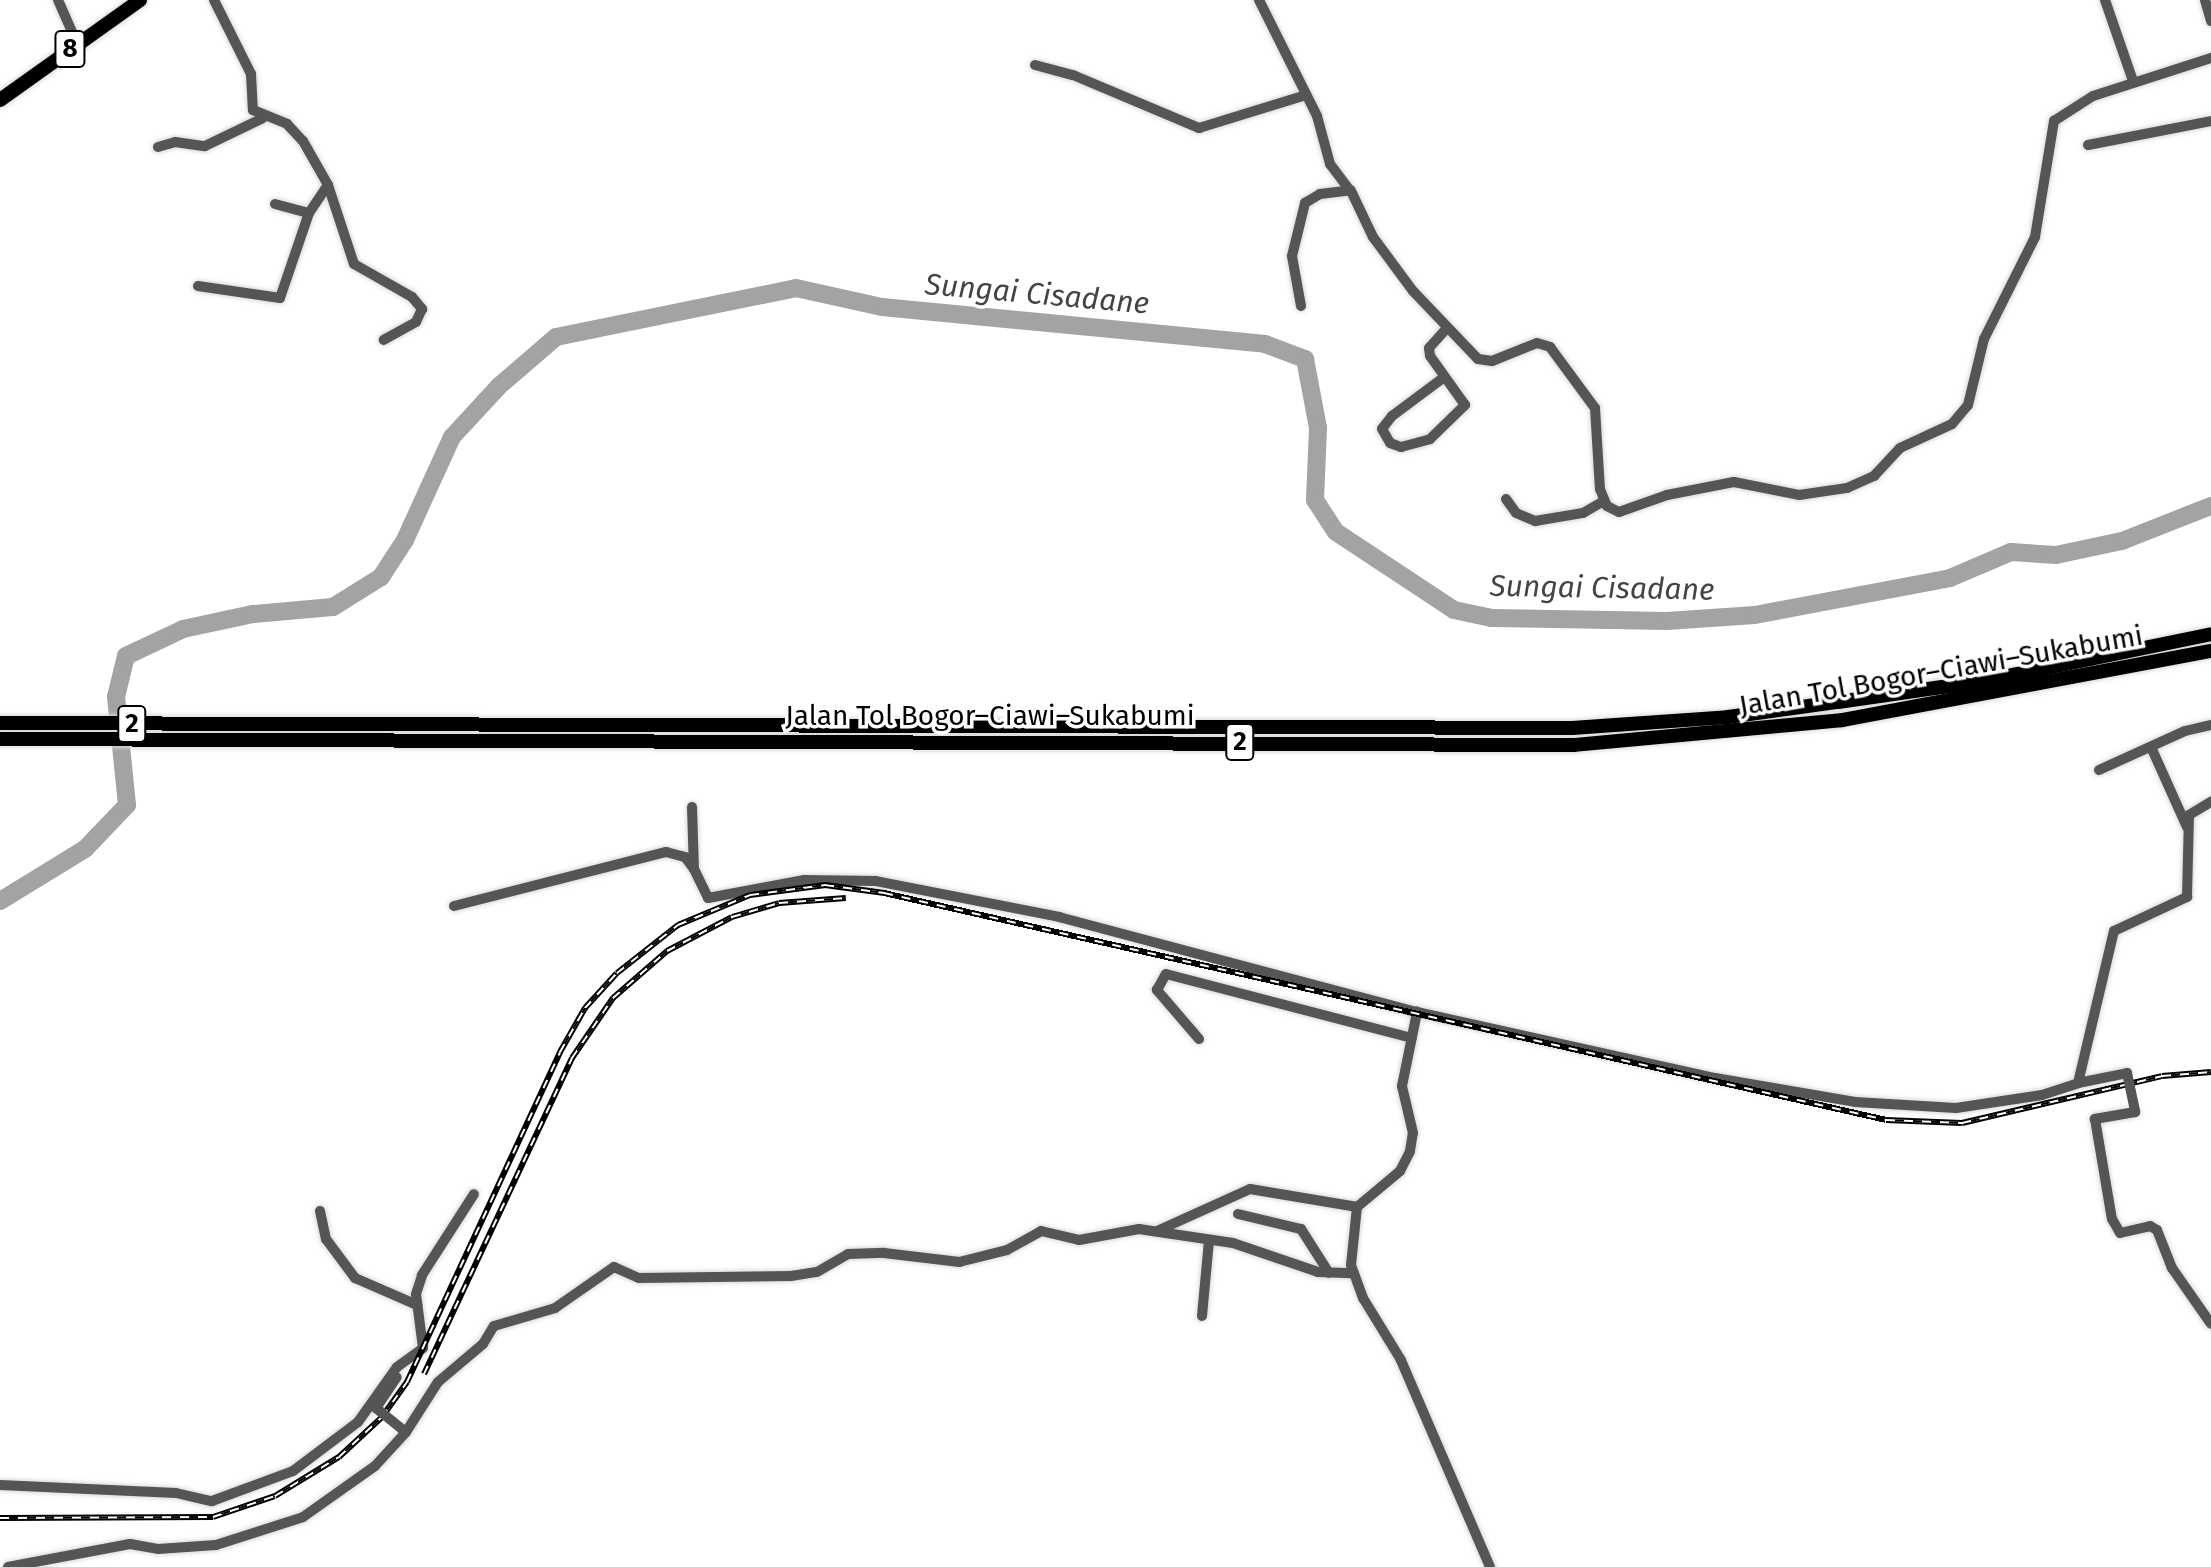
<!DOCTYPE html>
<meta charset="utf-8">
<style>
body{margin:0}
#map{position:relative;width:2211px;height:1567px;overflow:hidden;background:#fff;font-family:"Fira Sans",sans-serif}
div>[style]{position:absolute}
.river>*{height:18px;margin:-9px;padding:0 9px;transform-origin:9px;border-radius:9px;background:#a3a3a3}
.roads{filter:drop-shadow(0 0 2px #dbdbdb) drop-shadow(0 0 2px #dbdbdb)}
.minor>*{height:10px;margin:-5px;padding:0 5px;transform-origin:5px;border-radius:5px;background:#555}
.highway>*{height:14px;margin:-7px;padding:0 7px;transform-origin:7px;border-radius:7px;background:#000}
.rail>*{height:6px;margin-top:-3px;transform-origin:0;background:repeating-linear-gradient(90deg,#fff 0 9px,#000 0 18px);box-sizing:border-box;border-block:2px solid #000}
.minor-bridge>*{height:10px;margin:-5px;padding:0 5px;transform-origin:5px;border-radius:5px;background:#555}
span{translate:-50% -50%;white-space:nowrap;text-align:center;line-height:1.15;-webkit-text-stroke:7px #fff;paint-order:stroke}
.shield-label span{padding:2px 6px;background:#fff;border:2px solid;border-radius:6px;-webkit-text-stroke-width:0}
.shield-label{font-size:26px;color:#000;font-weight:700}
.street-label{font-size:28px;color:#000}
.water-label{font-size:30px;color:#444;font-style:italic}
</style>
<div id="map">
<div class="river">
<div style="left:0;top:901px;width:100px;rotate:-31.5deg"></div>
<div style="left:85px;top:849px;width:61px;rotate:-46.3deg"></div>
<div style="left:127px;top:805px;width:109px;rotate:-95.8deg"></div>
<div style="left:116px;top:697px;width:42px;rotate:-76.3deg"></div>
<div style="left:126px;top:656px;width:63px;rotate:-25.3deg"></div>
<div style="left:183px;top:629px;width:72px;rotate:-12.1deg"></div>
<div style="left:253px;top:614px;width:80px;rotate:-5deg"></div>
<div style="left:333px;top:607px;width:57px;rotate:-32deg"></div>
<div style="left:381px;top:577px;width:44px;rotate:-57deg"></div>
<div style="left:405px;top:540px;width:113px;rotate:-65.5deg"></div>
<div style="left:452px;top:437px;width:69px;rotate:-47.3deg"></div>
<div style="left:499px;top:386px;width:75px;rotate:-40.7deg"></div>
<div style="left:556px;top:337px;width:245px;rotate:-11.5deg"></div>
<div style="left:796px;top:288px;width:88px;rotate:12.5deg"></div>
<div style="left:882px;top:307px;width:385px;rotate:5.5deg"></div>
<div style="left:1265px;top:344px;width:43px;rotate:20.6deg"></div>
<div style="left:1305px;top:359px;width:70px;rotate:79.3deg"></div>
<div style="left:1318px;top:428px;width:72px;rotate:92.4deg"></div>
<div style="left:1315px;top:500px;width:38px;rotate:57deg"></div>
<div style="left:1336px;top:532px;width:141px;rotate:33.5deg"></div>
<div style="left:1454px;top:610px;width:38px;rotate:12deg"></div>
<div style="left:1491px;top:618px;width:176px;rotate:1deg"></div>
<div style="left:1667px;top:621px;width:88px;rotate:-3.9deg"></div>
<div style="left:1755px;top:615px;width:198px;rotate:-10.7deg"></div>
<div style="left:1950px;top:578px;width:66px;rotate:-23.1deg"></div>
<div style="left:2011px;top:552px;width:45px;rotate:3.8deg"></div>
<div style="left:2056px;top:555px;width:67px;rotate:-12deg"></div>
<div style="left:2122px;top:541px;width:96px;rotate:-21.5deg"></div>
</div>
<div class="roads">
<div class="minor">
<div style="left:58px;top:0;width:47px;rotate:66.2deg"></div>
<div style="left:214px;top:0;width:83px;rotate:63.4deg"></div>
<div style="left:251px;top:74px;width:36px;rotate:87deg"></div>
<div style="left:253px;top:110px;width:37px;rotate:22deg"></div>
<div style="left:287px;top:124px;width:23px;rotate:47deg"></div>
<div style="left:303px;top:141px;width:51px;rotate:60.4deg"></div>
<div style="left:328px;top:185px;width:83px;rotate:71.8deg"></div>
<div style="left:354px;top:264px;width:67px;rotate:29.6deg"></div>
<div style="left:412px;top:297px;width:16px;rotate:50deg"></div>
<div style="left:422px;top:309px;width:14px;rotate:115deg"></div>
<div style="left:416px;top:322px;width:37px;rotate:151deg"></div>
<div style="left:1259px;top:0;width:130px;rotate:63.4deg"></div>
<div style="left:1317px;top:116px;width:50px;rotate:74.8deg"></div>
<div style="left:1330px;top:164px;width:36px;rotate:53deg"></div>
<div style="left:1352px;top:193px;width:49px;rotate:64.5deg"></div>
<div style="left:1373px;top:237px;width:67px;rotate:53.5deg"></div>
<div style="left:1413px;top:291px;width:94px;rotate:46.3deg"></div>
<div style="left:1478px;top:359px;width:14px;rotate:8deg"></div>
<div style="left:1492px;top:361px;width:48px;rotate:-21.8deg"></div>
<div style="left:1537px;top:343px;width:14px;rotate:17deg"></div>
<div style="left:1550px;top:347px;width:76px;rotate:53.6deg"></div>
<div style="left:1595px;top:408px;width:81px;rotate:86.5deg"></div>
<div style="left:1600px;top:489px;width:18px;rotate:68deg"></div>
<div style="left:1607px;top:506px;width:13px;rotate:27deg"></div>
<div style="left:1619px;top:512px;width:51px;rotate:-19.5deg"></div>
<div style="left:1667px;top:495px;width:68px;rotate:-11deg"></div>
<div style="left:1734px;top:482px;width:66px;rotate:11.3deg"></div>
<div style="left:1799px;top:495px;width:49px;rotate:-8.3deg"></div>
<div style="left:1847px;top:488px;width:30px;rotate:-24deg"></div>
<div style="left:1874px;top:476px;width:38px;rotate:-47deg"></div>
<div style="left:1900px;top:448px;width:57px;rotate:-24.8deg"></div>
<div style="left:1952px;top:424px;width:25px;rotate:-50deg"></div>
<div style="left:1968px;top:405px;width:68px;rotate:-76.4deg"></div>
<div style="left:1984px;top:339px;width:114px;rotate:-63.4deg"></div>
<div style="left:2035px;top:237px;width:118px;rotate:-80.7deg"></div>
<div style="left:2054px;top:121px;width:46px;rotate:-32.7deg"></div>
<div style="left:2093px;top:96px;width:124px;rotate:-17.9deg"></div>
<div style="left:2105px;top:0;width:86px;rotate:70.9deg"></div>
<div style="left:2205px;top:0;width:22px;rotate:74deg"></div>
<div style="left:1035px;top:65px;width:39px;rotate:15deg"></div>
<div style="left:1073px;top:75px;width:137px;rotate:22.8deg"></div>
<div style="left:1199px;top:128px;width:112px;rotate:-17.1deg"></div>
<div style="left:2088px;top:145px;width:125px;rotate:-11deg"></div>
<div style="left:158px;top:147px;width:18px;rotate:-16deg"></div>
<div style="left:175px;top:142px;width:30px;rotate:8deg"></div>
<div style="left:205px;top:146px;width:64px;rotate:-25.8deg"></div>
<div style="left:275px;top:204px;width:35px;rotate:15deg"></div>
<div style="left:198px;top:286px;width:83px;rotate:8.3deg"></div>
<div style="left:280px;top:298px;width:90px;rotate:-71.2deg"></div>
<div style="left:309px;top:213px;width:34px;rotate:-56deg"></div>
<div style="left:1301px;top:306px;width:51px;rotate:-100.2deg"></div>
<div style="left:1292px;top:256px;width:55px;rotate:-76.2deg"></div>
<div style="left:1305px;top:203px;width:17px;rotate:-31deg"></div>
<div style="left:1320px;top:194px;width:31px;rotate:-7deg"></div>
<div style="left:1443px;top:378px;width:64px;rotate:143.3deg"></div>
<div style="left:1392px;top:416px;width:16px;rotate:128deg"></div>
<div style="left:1382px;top:429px;width:16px;rotate:60deg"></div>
<div style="left:1390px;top:443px;width:12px;rotate:20deg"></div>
<div style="left:1401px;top:447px;width:30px;rotate:-15deg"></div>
<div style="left:1430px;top:439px;width:49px;rotate:-44.2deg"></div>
<div style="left:1465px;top:405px;width:60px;rotate:-125.5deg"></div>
<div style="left:1430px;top:356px;width:8px;rotate:-97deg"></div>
<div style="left:1429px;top:348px;width:25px;rotate:-48deg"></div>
<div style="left:1506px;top:499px;width:17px;rotate:54deg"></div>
<div style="left:1516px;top:513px;width:21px;rotate:23deg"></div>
<div style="left:1535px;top:521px;width:49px;rotate:-9.5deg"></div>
<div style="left:1583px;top:513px;width:24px;rotate:-30deg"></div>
<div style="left:2151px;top:747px;width:88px;rotate:65.8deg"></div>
<div style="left:2099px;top:770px;width:94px;rotate:-24.4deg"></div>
<div style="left:2185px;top:731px;width:27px;rotate:-13deg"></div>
<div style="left:692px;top:807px;width:62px;rotate:88.2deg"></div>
<div style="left:694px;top:869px;width:32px;rotate:64deg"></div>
<div style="left:708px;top:898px;width:98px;rotate:-10.6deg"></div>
<div style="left:804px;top:880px;width:72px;rotate:0.8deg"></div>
<div style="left:876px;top:881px;width:187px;rotate:11.1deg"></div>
<div style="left:1059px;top:917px;width:370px;rotate:14.9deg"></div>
<div style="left:454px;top:906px;width:219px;rotate:-14.3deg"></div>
<div style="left:666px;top:852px;width:20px;rotate:15deg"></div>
<div style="left:685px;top:857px;width:15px;rotate:53deg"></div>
<div style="left:1199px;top:1039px;width:65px;rotate:-130.6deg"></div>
<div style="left:1157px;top:990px;width:18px;rotate:-61deg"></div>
<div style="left:1166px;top:974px;width:254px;rotate:14.6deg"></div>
<div style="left:2078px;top:1083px;width:50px;rotate:-11.5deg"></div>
<div style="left:2135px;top:1112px;width:41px;rotate:170.1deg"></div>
<div style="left:2095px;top:1119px;width:101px;rotate:80.4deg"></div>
<div style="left:2112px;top:1219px;width:16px;rotate:60deg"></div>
<div style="left:2120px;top:1233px;width:31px;rotate:-13deg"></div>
<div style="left:2150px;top:1226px;width:8px;rotate:30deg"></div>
<div style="left:2157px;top:1230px;width:41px;rotate:68.5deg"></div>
<div style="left:2172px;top:1268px;width:68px;rotate:55.1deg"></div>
<div style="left:320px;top:1211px;width:29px;rotate:78deg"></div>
<div style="left:326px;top:1239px;width:49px;rotate:53.4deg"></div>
<div style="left:355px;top:1278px;width:68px;rotate:23.5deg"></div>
<div style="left:1238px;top:1214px;width:65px;rotate:13.4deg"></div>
<div style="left:1301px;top:1229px;width:52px;rotate:57.5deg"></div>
<div style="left:1157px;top:1231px;width:102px;rotate:-24.3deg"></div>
<div style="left:1250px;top:1189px;width:109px;rotate:9.5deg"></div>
<div style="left:1202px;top:1316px;width:75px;rotate:-84.7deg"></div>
<div style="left:376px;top:1408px;width:37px;rotate:-56deg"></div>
<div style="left:0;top:1485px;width:176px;rotate:2.6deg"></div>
<div style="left:176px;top:1493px;width:37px;rotate:13deg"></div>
<div style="left:212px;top:1501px;width:86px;rotate:-20.3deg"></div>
<div style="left:293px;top:1471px;width:81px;rotate:-37deg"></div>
<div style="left:358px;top:1422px;width:67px;rotate:-54.7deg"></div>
<div style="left:397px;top:1367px;width:32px;rotate:-36deg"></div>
<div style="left:423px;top:1348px;width:54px;rotate:-97.4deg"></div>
<div style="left:416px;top:1294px;width:20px;rotate:-72deg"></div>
<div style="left:422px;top:1275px;width:96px;rotate:-57.3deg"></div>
<div style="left:8px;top:1567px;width:124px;rotate:-10.7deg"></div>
<div style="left:130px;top:1544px;width:28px;rotate:10deg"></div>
<div style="left:158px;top:1549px;width:58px;rotate:-3.9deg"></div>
<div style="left:216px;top:1545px;width:91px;rotate:-17.8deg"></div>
<div style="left:303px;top:1517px;width:88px;rotate:-35.3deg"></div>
<div style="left:375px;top:1466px;width:46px;rotate:-47.6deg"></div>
<div style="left:406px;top:1432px;width:59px;rotate:-57.4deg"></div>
<div style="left:438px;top:1382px;width:59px;rotate:-40.2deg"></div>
<div style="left:483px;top:1344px;width:21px;rotate:-59deg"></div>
<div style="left:494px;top:1326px;width:64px;rotate:-16.4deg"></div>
<div style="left:555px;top:1308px;width:72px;rotate:-34.8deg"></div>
<div style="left:614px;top:1267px;width:27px;rotate:24deg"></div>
<div style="left:639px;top:1278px;width:152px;rotate:-0.8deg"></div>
<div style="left:791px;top:1276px;width:26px;rotate:-9deg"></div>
<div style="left:817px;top:1272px;width:36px;rotate:-30deg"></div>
<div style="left:848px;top:1254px;width:36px;rotate:-2deg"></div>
<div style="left:884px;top:1253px;width:76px;rotate:6.8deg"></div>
<div style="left:959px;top:1262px;width:49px;rotate:-14deg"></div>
<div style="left:1007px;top:1250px;width:39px;rotate:-29deg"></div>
<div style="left:1041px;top:1231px;width:39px;rotate:13deg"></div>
<div style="left:1079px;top:1240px;width:61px;rotate:-10.4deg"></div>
<div style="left:1139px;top:1229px;width:95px;rotate:8.5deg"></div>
<div style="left:1233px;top:1243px;width:90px;rotate:18.8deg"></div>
<div style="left:1318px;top:1272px;width:34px;rotate:2deg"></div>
<div style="left:1490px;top:1567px;width:225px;rotate:-113.3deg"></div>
<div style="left:1401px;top:1360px;width:73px;rotate:-121.5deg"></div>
<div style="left:1363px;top:1298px;width:35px;rotate:-110deg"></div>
<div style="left:1351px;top:1265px;width:58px;rotate:-84.1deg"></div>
<div style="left:1357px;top:1207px;width:56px;rotate:-39.9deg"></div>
<div style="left:1400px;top:1171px;width:22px;rotate:-63deg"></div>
<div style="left:1410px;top:1151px;width:18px;rotate:-81deg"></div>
<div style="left:1413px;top:1133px;width:48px;rotate:-103.2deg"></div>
<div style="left:1402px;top:1086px;width:76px;rotate:-78.5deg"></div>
<div style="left:1417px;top:1012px;width:305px;rotate:12.5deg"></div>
<div style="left:1715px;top:1078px;width:142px;rotate:9.7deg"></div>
<div style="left:1855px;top:1102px;width:101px;rotate:3.4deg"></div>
<div style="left:1956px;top:1108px;width:87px;rotate:-8.6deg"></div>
<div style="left:2042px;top:1095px;width:38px;rotate:-18deg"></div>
<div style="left:2078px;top:1083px;width:156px;rotate:-76.7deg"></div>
<div style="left:2114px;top:931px;width:81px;rotate:-25deg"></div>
<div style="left:2187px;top:897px;width:82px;rotate:-88.6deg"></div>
<div style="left:2189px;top:815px;width:26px;rotate:-31deg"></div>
</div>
<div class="highway">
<div style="left:0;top:100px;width:172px;rotate:-35.5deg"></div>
<div style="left:0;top:723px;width:1572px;rotate:0.18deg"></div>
<div style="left:1572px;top:728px;width:156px;rotate:-4deg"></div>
<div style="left:1728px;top:717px;width:111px;rotate:-7.8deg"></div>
<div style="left:1838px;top:702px;width:147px;rotate:-8.2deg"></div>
<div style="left:1983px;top:681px;width:233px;rotate:-11.6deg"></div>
<div style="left:0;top:739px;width:1574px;rotate:0.22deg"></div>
<div style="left:1574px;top:745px;width:269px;rotate:-5.3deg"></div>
<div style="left:1842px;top:720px;width:375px;rotate:-10.6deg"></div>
</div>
</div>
<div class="rail">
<div style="left:424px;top:1374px;width:349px;rotate:-64.9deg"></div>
<div style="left:572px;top:1058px;width:73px;rotate:-55.7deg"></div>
<div style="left:613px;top:998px;width:72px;rotate:-41deg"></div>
<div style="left:667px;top:951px;width:73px;rotate:-27.6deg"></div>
<div style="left:732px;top:917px;width:49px;rotate:-16.6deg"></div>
<div style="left:779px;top:903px;width:67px;rotate:-4.3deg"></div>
<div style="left:0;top:1518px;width:213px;rotate:-0.3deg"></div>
<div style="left:213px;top:1517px;width:65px;rotate:-18.7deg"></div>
<div style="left:275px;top:1496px;width:75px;rotate:-31.4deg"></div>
<div style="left:339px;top:1457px;width:59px;rotate:-42.9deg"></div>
<div style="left:382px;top:1417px;width:43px;rotate:-54.5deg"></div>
<div style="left:407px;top:1382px;width:364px;rotate:-65.1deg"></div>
<div style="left:560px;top:1052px;width:51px;rotate:-60.4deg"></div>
<div style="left:585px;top:1008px;width:47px;rotate:-47.6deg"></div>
<div style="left:617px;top:973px;width:78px;rotate:-38.2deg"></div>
<div style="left:678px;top:925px;width:78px;rotate:-22.6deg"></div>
<div style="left:750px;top:895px;width:76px;rotate:-7.6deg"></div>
<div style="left:825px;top:885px;width:60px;rotate:7.7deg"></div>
<div style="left:884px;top:893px;width:1027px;rotate:12.76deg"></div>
<div style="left:1886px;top:1120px;width:76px;rotate:2.3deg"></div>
<div style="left:1962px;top:1123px;width:205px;rotate:-13.2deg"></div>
<div style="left:2162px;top:1076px;width:49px;rotate:-4.7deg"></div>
</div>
<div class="minor-bridge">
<div style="left:2127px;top:1073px;width:40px;rotate:78deg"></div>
<div style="left:376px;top:1408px;width:38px;rotate:39deg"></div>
</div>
<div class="shield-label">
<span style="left:70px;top:49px">8</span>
<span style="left:132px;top:724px">2</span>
<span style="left:1240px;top:742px">2</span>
</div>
<div class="street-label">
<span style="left:1941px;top:671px;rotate:-10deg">Jalan Tol Bogor–Ciawi–Sukabumi</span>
<span style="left:990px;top:716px">Jalan Tol Bogor–Ciawi–Sukabumi</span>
</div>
<div class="water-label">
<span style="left:1037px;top:294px;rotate:5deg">Sungai Cisadane</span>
<span style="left:1602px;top:588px;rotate:1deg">Sungai Cisadane</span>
</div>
</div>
